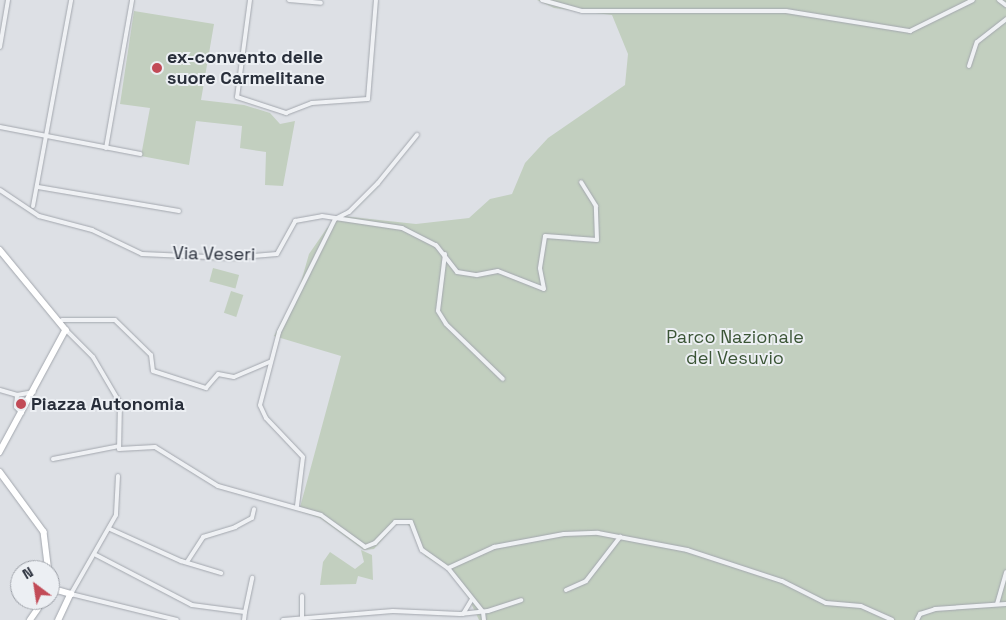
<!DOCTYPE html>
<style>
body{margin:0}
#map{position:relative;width:1006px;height:620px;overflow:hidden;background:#dde0e5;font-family:"Space Grotesk",sans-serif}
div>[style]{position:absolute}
.green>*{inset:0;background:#c2cfbf;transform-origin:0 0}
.roads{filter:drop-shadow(0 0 1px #a3a7ae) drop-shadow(0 0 1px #a3a7ae)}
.street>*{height:4px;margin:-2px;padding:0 2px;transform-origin:2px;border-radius:2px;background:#eff1f4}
.secondary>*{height:5.5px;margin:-2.75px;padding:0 2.75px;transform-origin:2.75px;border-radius:2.75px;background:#fff}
.dots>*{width:14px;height:14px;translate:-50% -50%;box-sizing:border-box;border:2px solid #eceff3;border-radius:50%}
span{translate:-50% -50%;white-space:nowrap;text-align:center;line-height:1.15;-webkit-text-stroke:4px #eceff3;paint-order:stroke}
.poi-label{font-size:18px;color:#282e3a;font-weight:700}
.left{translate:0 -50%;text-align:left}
.street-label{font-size:18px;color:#282e3a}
.park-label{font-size:18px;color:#3b5536}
.north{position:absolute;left:10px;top:560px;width:50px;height:50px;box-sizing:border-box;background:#eceff3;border:1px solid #9ea2a9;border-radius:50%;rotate:329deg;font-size:14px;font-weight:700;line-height:20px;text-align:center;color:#282e3a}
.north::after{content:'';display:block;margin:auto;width:18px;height:22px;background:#c24b57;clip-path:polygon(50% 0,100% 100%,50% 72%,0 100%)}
</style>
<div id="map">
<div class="green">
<div style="clip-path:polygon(537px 0,1006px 0,1006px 620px,479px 620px,468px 597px,448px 570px,425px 556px,415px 531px,407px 524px,397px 523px,374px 549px,364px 550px,320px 518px,299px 511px,341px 356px,274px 336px,299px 289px,309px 254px,327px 228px,342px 216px,416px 224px,469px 218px,490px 199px,512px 194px,525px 163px,548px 138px,625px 85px,628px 54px,612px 15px,554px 8px)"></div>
<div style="clip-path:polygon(134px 11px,214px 24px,201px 100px,244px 105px,270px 113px,280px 124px,295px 121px,283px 186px,265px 185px,266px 152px,240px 148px,242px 126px,196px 121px,189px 165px,141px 156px,150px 108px,120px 104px)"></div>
<div style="left:213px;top:268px;width:27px;height:14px;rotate:15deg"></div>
<div style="left:231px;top:291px;width:13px;height:23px;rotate:18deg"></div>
<div style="clip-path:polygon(361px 550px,372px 555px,373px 580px,358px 576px,356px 584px,320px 585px,323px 562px,330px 552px,355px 569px,364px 562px)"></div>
</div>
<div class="roads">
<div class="street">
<div style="left:250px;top:0;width:98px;rotate:97.6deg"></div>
<div style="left:237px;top:97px;width:52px;rotate:18.1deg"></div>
<div style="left:286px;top:113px;width:28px;rotate:-21deg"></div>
<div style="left:312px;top:103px;width:56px;rotate:-4.1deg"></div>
<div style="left:368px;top:99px;width:99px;rotate:-85.4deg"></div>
<div style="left:289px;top:0;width:32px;rotate:5deg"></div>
<div style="left:542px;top:0;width:41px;rotate:15.4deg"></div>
<div style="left:582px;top:11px;width:204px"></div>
<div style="left:786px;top:11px;width:126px;rotate:9.2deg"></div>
<div style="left:910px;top:31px;width:70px;rotate:-26.2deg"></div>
<div style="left:999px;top:0;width:9px;rotate:36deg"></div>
<div style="left:0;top:47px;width:48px;rotate:-80.3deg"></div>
<div style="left:969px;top:66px;width:25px;rotate:-72deg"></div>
<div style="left:977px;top:42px;width:37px;rotate:-38deg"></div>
<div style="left:0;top:127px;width:143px;rotate:10.9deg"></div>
<div style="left:106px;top:148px;width:150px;rotate:-80deg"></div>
<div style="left:38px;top:187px;width:143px;rotate:9.7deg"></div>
<div style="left:0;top:190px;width:47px;rotate:33.7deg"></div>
<div style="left:39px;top:216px;width:55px;rotate:14.8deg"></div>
<div style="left:92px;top:230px;width:55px;rotate:25.6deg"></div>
<div style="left:142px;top:254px;width:88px;rotate:2.6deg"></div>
<div style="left:230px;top:258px;width:47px;rotate:-4.9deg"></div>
<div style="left:277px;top:254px;width:38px;rotate:-61deg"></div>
<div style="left:295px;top:221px;width:27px;rotate:-10deg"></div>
<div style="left:322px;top:216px;width:81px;rotate:8.5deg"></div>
<div style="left:402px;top:228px;width:38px;rotate:27deg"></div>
<div style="left:436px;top:245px;width:34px;rotate:52deg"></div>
<div style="left:457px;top:272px;width:20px;rotate:9deg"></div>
<div style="left:477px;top:275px;width:21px;rotate:-11deg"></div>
<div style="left:498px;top:271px;width:49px;rotate:21.4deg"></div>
<div style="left:544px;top:289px;width:21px;rotate:-101deg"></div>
<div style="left:540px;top:268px;width:32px;rotate:-81deg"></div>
<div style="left:545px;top:236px;width:52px;rotate:4.4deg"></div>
<div style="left:597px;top:240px;width:34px;rotate:-92deg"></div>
<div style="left:596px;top:206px;width:28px;rotate:-122deg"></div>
<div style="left:33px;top:206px;width:209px;rotate:-79.5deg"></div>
<div style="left:445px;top:254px;width:57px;rotate:97deg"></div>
<div style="left:438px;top:311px;width:15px;rotate:58deg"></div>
<div style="left:446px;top:324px;width:79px;rotate:44deg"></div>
<div style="left:62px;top:320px;width:53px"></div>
<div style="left:115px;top:320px;width:50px;rotate:44.2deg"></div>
<div style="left:151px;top:355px;width:16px;rotate:83deg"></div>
<div style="left:153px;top:371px;width:56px;rotate:17.8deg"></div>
<div style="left:206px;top:388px;width:18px;rotate:-49deg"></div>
<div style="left:218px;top:374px;width:16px;rotate:11deg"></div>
<div style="left:234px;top:377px;width:39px;rotate:-23deg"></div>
<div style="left:66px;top:330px;width:38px;rotate:45deg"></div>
<div style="left:93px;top:357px;width:53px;rotate:59.6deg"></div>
<div style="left:120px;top:403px;width:46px;rotate:91.2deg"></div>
<div style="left:119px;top:449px;width:36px;rotate:-3deg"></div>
<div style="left:155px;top:447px;width:74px;rotate:31.8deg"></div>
<div style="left:218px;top:486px;width:107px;rotate:15.7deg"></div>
<div style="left:321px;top:515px;width:54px;rotate:36deg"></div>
<div style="left:365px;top:547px;width:11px;rotate:-22deg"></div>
<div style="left:375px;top:543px;width:29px;rotate:-46deg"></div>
<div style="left:395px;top:522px;width:16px"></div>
<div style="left:411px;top:522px;width:30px;rotate:69deg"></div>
<div style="left:422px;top:550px;width:32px;rotate:35deg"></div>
<div style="left:448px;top:568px;width:56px;rotate:51.5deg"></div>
<div style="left:0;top:390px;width:18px;rotate:16deg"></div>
<div style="left:22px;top:413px;width:8px;rotate:-135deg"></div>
<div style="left:16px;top:407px;width:12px;rotate:-85deg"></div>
<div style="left:17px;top:395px;width:17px;rotate:-10deg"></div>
<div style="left:53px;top:459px;width:67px;rotate:-11.1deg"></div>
<div style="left:118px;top:476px;width:39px;rotate:93deg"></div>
<div style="left:116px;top:515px;width:91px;rotate:119.7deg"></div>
<div style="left:71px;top:594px;width:109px;rotate:13.8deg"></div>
<div style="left:297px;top:506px;width:49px;rotate:-83deg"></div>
<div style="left:303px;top:457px;width:54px;rotate:-133.5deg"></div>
<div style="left:266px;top:418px;width:14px;rotate:-115deg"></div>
<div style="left:260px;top:405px;width:75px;rotate:-75.4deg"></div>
<div style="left:279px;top:332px;width:126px;rotate:-63.6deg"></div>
<div style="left:335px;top:219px;width:16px;rotate:-27deg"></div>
<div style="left:349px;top:212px;width:41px;rotate:-45deg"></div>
<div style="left:378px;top:183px;width:62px;rotate:-50.9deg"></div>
<div style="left:110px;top:529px;width:78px;rotate:24.3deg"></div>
<div style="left:181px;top:561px;width:42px;rotate:16.7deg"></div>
<div style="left:96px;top:555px;width:108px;rotate:27.5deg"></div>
<div style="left:192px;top:605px;width:53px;rotate:7.5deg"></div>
<div style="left:245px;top:612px;width:8px;rotate:97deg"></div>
<div style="left:187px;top:562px;width:30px;rotate:-57deg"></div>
<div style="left:203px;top:537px;width:34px;rotate:-17deg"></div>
<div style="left:235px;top:527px;width:19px;rotate:-28deg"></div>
<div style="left:252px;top:518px;width:9px;rotate:-77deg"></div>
<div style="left:448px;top:568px;width:51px;rotate:-24.5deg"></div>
<div style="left:494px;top:547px;width:71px;rotate:-10.5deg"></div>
<div style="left:564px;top:534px;width:34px;rotate:-2deg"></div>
<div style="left:598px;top:533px;width:91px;rotate:10.8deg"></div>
<div style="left:687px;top:550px;width:100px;rotate:18.1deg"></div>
<div style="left:782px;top:581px;width:49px;rotate:26.6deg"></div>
<div style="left:826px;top:603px;width:35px;rotate:5deg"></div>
<div style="left:861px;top:606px;width:34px;rotate:24deg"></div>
<div style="left:566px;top:590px;width:22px;rotate:-24deg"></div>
<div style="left:586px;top:581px;width:56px;rotate:-52.3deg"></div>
<div style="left:302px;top:596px;width:22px;rotate:90deg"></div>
<div style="left:997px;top:604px;width:33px;rotate:-74deg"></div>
<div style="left:245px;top:612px;width:35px;rotate:-78deg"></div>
<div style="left:483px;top:612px;width:8px;rotate:83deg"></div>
<div style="left:463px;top:614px;width:17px;rotate:-59deg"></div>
<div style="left:283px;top:620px;width:110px;rotate:-4.7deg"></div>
<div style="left:393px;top:611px;width:67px;rotate:2.6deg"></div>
<div style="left:460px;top:614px;width:28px;rotate:-6deg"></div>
<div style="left:488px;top:611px;width:35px;rotate:-18deg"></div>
<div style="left:917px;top:620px;width:7px;rotate:-63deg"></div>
<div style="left:920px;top:614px;width:16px;rotate:-18deg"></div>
<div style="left:935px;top:609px;width:71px;rotate:-4deg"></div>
</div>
<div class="secondary">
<div style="left:0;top:250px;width:104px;rotate:50.5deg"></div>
<div style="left:66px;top:330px;width:139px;rotate:118.4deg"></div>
<div style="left:0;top:472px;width:74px;rotate:53.7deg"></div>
<div style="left:44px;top:532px;width:38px;rotate:83deg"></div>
<div style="left:50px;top:588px;width:22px;rotate:16deg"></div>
<div style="left:71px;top:594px;width:29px;rotate:115deg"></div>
<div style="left:30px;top:620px;width:24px;rotate:-55deg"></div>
</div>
</div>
<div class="dots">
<div style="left:157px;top:68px;background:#c24b57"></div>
<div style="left:21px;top:404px;background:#c24b57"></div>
</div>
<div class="poi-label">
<span class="left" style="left:167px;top:68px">ex-convento delle<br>suore Carmelitane</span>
<span class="left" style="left:31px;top:404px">Piazza Autonomia</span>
</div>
<div class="street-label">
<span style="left:214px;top:254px;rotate:1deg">Via Veseri</span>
</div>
<div class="park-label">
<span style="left:735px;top:348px">Parco Nazionale<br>del Vesuvio</span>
</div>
<div class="north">N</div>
</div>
